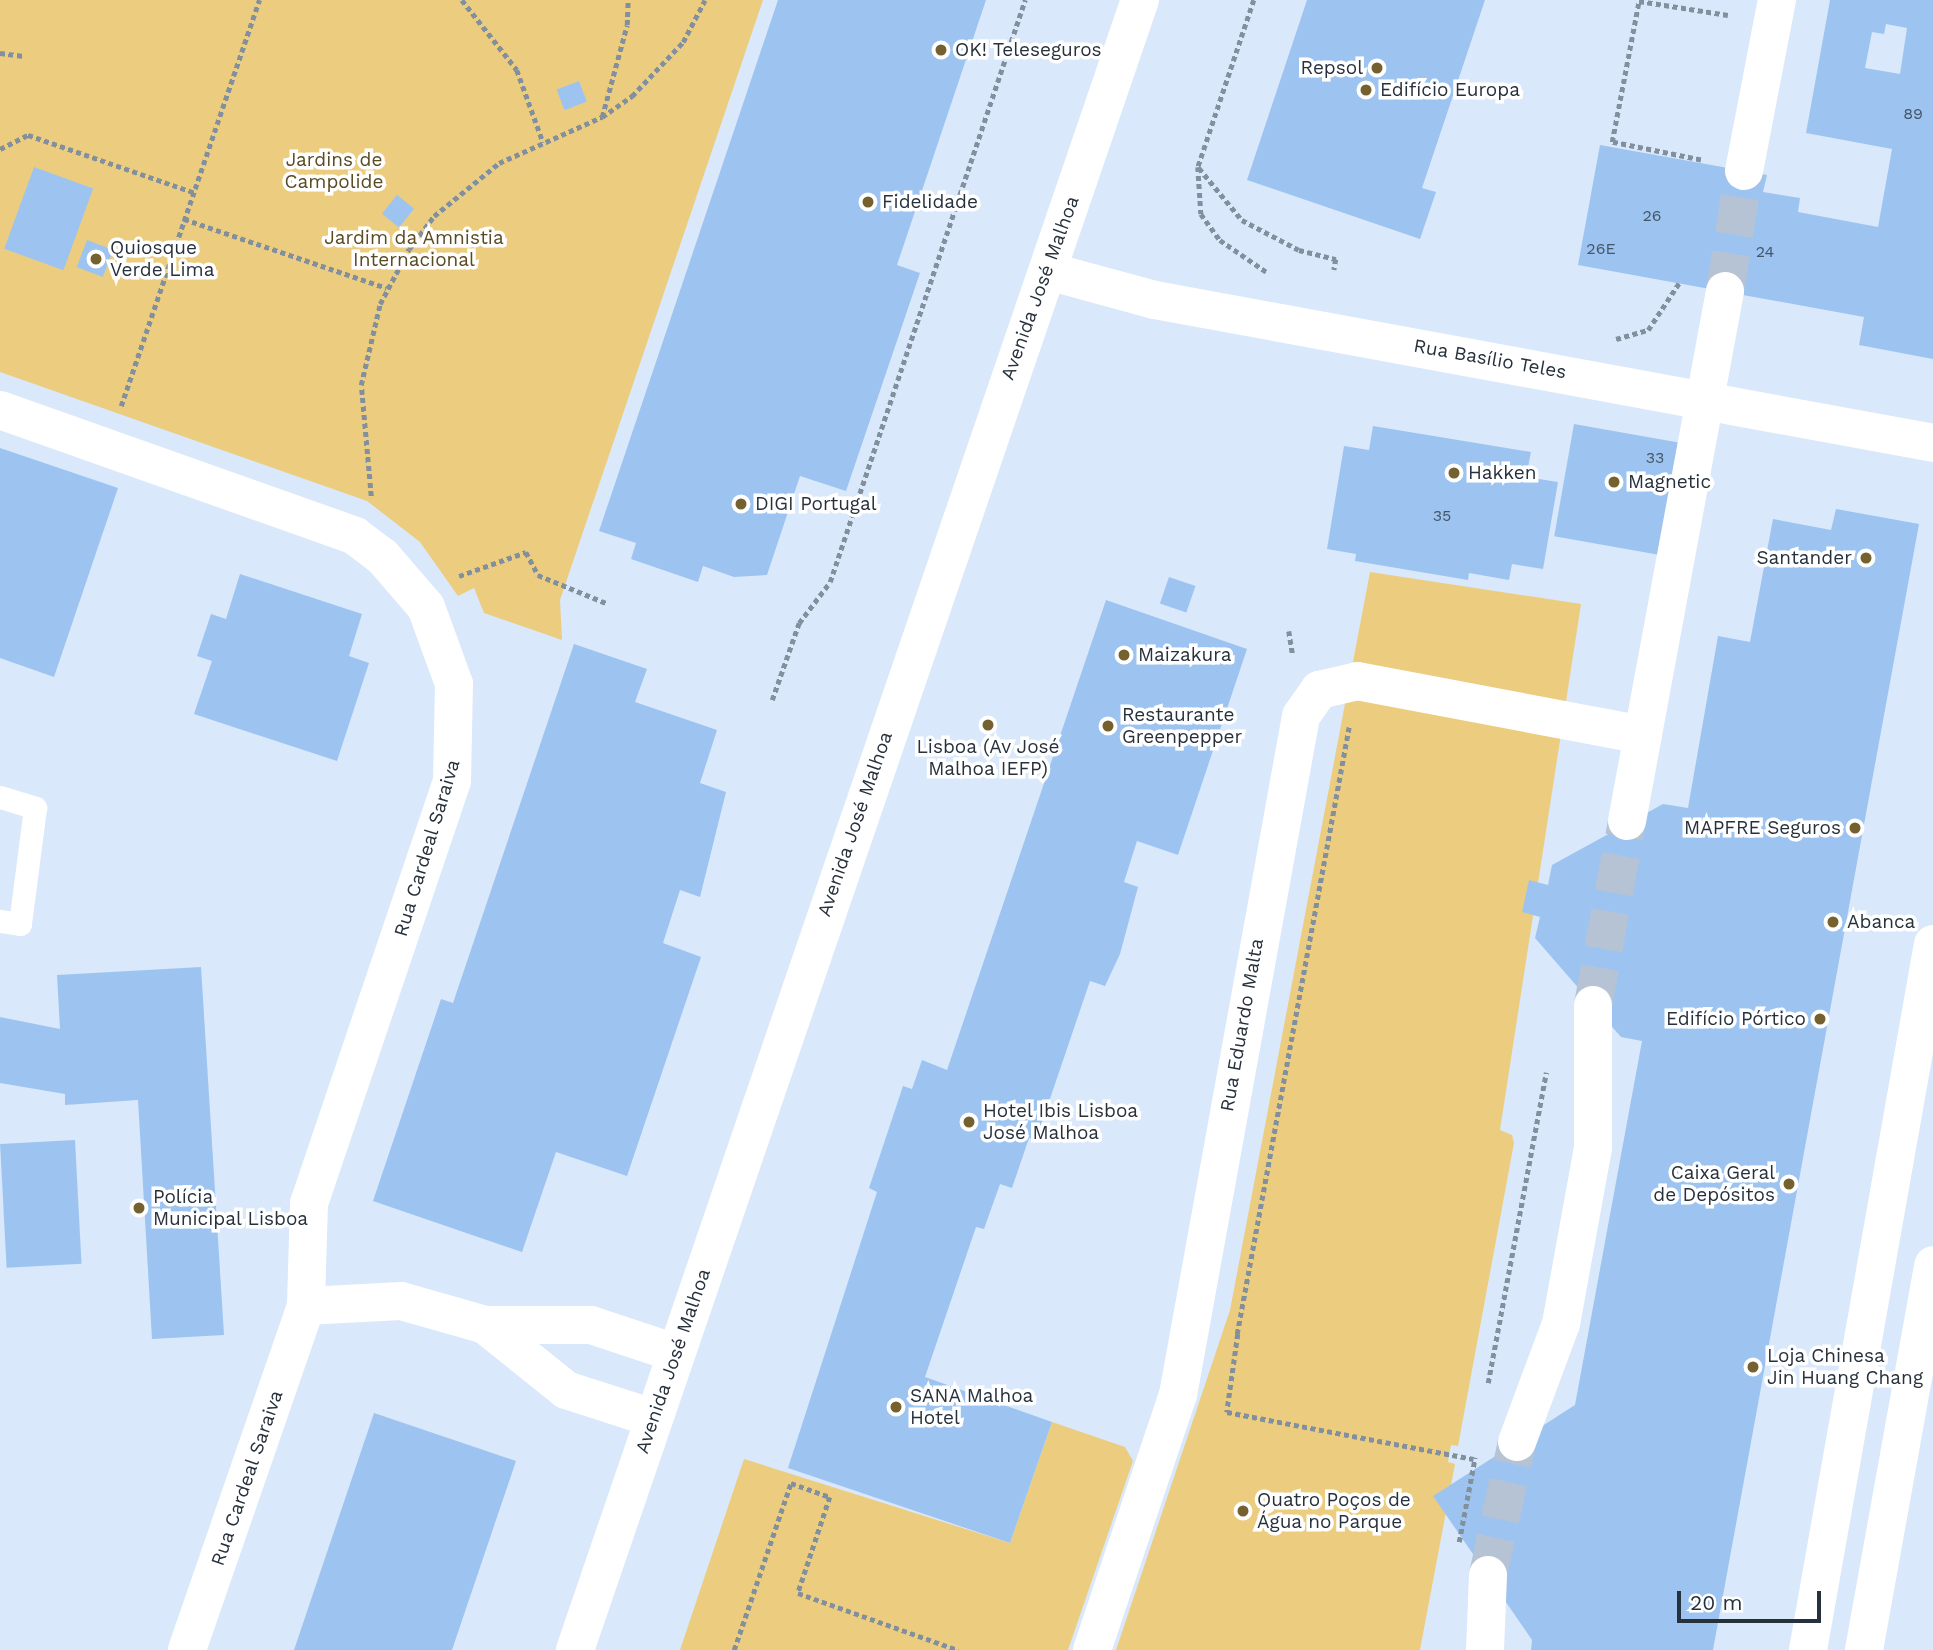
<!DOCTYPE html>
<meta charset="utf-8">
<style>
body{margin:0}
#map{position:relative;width:1933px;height:1650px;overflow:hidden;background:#d9e8fa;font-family:"Work Sans",sans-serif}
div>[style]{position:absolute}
.green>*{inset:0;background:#eccd7f}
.building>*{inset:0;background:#9dc4f0;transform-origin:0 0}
.minor-tunnel>*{height:38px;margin-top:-19px;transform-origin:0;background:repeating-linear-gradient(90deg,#b5c3d4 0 38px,transparent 0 57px)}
.path>*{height:4.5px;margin-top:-2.25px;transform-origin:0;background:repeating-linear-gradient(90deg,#828f9d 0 5px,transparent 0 8.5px)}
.service>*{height:23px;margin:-11.5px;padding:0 11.5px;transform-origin:11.5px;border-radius:11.5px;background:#fff}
.minor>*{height:38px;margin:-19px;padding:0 19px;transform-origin:19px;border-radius:19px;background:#fff}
.tertiary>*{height:38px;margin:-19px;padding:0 19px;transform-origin:19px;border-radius:19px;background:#fff}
.primary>*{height:38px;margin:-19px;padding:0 19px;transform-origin:19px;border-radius:19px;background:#fff}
.dots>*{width:19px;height:19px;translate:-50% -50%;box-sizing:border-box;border:4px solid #fff;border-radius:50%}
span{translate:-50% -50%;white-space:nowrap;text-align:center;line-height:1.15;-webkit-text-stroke:7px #fff;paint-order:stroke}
.number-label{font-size:16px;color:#445669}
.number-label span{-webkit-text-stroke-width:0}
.poi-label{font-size:19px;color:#27313c}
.left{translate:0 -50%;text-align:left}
.right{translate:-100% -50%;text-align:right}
.park-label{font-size:19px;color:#5a4a21}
.street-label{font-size:19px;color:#27313c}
.scale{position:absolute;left:1677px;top:1591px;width:144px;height:32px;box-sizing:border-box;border:4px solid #27313c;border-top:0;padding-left:9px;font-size:21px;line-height:24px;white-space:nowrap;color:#27313c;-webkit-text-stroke:5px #fff;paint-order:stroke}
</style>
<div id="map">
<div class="green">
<div style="clip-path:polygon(0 0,763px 0,560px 600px,562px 640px,484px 613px,474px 588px,458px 596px,420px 542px,367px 501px,0 372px)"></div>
<div style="clip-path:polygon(1370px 572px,1581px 604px,1500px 1130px,1512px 1135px,1514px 1143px,1458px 1446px,1451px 1445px,1448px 1462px,1455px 1464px,1420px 1650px,1116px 1650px,1230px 1310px)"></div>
<div style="clip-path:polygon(1052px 1422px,1125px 1447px,1133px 1461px,1068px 1650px,680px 1650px,744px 1459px,1010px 1543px)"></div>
</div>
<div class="building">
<div style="clip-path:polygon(778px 0,986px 0,897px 265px,920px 273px,846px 491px,800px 476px,767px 575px,734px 577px,703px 566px,698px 582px,631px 559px,636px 543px,599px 531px)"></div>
<div style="clip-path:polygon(1307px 0,1485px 0,1422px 188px,1436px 192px,1420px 239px,1247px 180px)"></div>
<div style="clip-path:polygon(evenodd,1830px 0,1933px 0,1933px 359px,1859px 345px,1864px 317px,1578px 265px,1600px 145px,1767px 175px,1763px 192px,1800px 198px,1798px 212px,1878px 227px,1892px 149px,1806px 133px,1830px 0,1886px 24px,1907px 28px,1900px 74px,1865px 68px,1872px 32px,1884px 34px,1886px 24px)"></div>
<div style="left:579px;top:81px;width:22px;height:24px;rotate:69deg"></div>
<div style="left:34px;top:167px;width:63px;height:87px;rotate:20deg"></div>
<div style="left:397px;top:195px;width:22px;height:24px;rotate:39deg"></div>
<div style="left:87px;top:240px;width:28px;height:29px;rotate:21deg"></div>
<div style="left:1574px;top:424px;width:106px;height:114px;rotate:10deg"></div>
<div style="clip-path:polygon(1373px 426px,1531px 452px,1526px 477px,1558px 482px,1543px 569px,1512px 564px,1509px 580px,1469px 573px,1468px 580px,1355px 561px,1356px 554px,1327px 549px,1344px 446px,1369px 450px)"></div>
<div style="clip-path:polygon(0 448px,118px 488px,54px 677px,0 658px)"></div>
<div style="clip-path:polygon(1836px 509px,1919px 524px,1713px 1650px,1531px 1650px,1532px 1640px,1433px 1496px,1575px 1405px,1642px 1041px,1621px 1037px,1535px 938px,1540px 917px,1522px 912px,1529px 880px,1548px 885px,1552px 865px,1663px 804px,1688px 808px,1718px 636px,1750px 642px,1773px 519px,1831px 530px)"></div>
<div style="clip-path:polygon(240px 574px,362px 614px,349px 656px,369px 663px,337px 761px,194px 714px,212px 661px,197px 656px,211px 614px,226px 619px)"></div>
<div style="left:1169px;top:577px;width:28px;height:28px;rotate:19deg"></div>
<div style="clip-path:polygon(1106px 600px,1247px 649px,1178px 855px,1137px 841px,1124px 882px,1138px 887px,1120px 954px,1105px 986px,1090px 981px,1036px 1140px,1029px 1138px,1012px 1188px,1000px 1184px,984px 1229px,976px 1227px,925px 1377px,1052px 1422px,1010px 1543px,788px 1468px,877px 1192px,869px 1188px,903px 1086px,912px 1089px,922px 1060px,947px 1070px)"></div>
<div style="clip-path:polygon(574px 644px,647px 669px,635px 702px,717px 730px,700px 783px,726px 792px,700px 897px,680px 890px,663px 943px,701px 957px,627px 1176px,556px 1152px,522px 1252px,373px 1201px,441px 999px,453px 1003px)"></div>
<div style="clip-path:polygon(201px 967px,224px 1335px,152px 1339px,138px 1100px,65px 1105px,65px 1094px,0 1083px,0 1017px,60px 1029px,57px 975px)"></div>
<div style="left:75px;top:1140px;width:124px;height:75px;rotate:87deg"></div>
<div style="clip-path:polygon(374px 1413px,516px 1461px,452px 1650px,294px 1650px)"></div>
</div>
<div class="minor-tunnel">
<div style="left:1725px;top:291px;width:121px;rotate:-81deg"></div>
<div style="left:1593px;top:1005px;width:187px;rotate:-79.5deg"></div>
<div style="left:1488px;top:1575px;width:136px;rotate:-77.7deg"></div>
</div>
<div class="path">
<div style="left:462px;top:0;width:89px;rotate:51.8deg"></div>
<div style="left:517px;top:70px;width:77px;rotate:70.1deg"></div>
<div style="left:1254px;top:0;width:176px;rotate:108.5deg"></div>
<div style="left:1198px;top:167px;width:47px;rotate:86.3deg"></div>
<div style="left:1201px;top:214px;width:32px;rotate:54deg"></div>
<div style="left:1220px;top:240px;width:58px;rotate:34.5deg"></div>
<div style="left:0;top:53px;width:24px;rotate:7deg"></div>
<div style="left:602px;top:117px;width:95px;rotate:-74.8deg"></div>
<div style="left:627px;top:25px;width:25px;rotate:-88deg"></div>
<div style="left:0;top:149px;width:31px;rotate:-27deg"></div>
<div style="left:28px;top:135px;width:175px;rotate:19.1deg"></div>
<div style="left:1701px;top:160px;width:91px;rotate:-168.6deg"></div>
<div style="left:1612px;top:142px;width:144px;rotate:-79.2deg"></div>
<div style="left:1639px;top:1px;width:90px;rotate:8.9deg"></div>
<div style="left:1199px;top:168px;width:67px;rotate:50.4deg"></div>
<div style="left:1242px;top:220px;width:64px;rotate:27.8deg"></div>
<div style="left:1299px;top:250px;width:38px;rotate:14deg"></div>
<div style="left:1336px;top:259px;width:11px;rotate:100deg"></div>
<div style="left:184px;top:219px;width:214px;rotate:18.8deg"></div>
<div style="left:1616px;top:339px;width:33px;rotate:-16deg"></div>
<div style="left:1648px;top:330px;width:56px;rotate:-56.6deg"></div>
<div style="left:121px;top:406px;width:429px;rotate:-71.2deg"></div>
<div style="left:371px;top:496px;width:111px;rotate:-95.1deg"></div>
<div style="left:361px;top:385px;width:83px;rotate:-76.8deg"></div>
<div style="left:380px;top:304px;width:62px;rotate:-62.2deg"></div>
<div style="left:409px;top:249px;width:41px;rotate:-52.9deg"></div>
<div style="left:434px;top:216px;width:84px;rotate:-39.2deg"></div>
<div style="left:499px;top:163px;width:113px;rotate:-24.1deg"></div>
<div style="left:602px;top:117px;width:37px;rotate:-35deg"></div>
<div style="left:632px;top:96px;width:74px;rotate:-46.6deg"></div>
<div style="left:683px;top:42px;width:47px;rotate:-62.4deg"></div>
<div style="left:459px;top:576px;width:71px;rotate:-19.7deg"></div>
<div style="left:526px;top:552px;width:26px;rotate:62deg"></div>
<div style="left:538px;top:575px;width:74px;rotate:22.4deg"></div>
<div style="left:1289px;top:631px;width:24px;rotate:81deg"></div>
<div style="left:772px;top:700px;width:82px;rotate:-70.7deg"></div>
<div style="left:799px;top:623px;width:51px;rotate:-52.9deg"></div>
<div style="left:830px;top:582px;width:614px;rotate:-71.48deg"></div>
<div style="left:1237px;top:1334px;width:617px;rotate:-79.55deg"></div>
<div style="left:1238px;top:1334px;width:79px;rotate:98deg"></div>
<div style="left:1227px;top:1412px;width:251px;rotate:10.8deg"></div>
<div style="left:1488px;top:1383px;width:316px;rotate:-79.4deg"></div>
<div style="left:1459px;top:1542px;width:86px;rotate:-79.3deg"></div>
<div style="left:734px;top:1650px;width:176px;rotate:-71.2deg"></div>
<div style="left:791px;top:1483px;width:41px;rotate:19.7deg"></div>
<div style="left:830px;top:1497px;width:101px;rotate:108.4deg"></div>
<div style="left:798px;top:1593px;width:170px;rotate:19.6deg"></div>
</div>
<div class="service">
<div style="left:0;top:797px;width:37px;rotate:17deg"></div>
<div style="left:35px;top:808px;width:117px;rotate:97.4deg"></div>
<div style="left:20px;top:924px;width:20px;rotate:-171deg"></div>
</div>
<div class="minor">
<div style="left:1744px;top:171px;width:174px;rotate:-79.1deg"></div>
<div style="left:1048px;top:271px;width:111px;rotate:15.2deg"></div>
<div style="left:1155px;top:300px;width:791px;rotate:10.41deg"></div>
<div style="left:0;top:410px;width:377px;rotate:19.5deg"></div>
<div style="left:355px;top:536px;width:34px;rotate:37deg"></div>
<div style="left:382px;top:556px;width:67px;rotate:49.2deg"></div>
<div style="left:426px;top:607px;width:82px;rotate:70deg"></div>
<div style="left:454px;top:684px;width:97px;rotate:91.2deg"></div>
<div style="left:452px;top:781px;width:446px;rotate:108.7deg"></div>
<div style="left:309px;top:1203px;width:103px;rotate:91.7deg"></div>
<div style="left:306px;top:1306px;width:364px;rotate:109.1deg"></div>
<div style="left:1627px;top:821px;width:539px;rotate:-79.52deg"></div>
<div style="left:306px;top:1306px;width:95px;rotate:-3deg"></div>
<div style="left:401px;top:1301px;width:87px;rotate:15.9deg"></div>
<div style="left:485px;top:1325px;width:106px"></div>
<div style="left:591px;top:1325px;width:89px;rotate:18.4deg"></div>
<div style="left:485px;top:1325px;width:104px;rotate:38.7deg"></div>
<div style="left:566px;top:1390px;width:91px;rotate:17.8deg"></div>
<div style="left:1517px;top:1442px;width:126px;rotate:-69.6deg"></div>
<div style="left:1561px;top:1324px;width:179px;rotate:-79.7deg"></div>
<div style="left:1593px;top:1148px;width:143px;rotate:-90deg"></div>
<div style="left:1092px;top:1650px;width:269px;rotate:-71.4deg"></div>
<div style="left:1178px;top:1395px;width:690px;rotate:-79.73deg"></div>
<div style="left:1301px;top:716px;width:32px;rotate:-55deg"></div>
<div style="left:1319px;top:690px;width:39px;rotate:-13deg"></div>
<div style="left:1357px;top:681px;width:291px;rotate:10.7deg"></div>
<div style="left:1485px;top:1650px;width:75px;rotate:-87.7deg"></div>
</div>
<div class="tertiary">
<div style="left:575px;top:1650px;width:1744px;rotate:-71.1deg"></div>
</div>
<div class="primary">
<div style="left:1808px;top:1650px;width:717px;rotate:-79.96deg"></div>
<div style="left:1864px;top:1650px;width:391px;rotate:-79.8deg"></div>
</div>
<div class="dots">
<div style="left:941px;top:50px;background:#74612f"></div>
<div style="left:1377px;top:68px;background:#74612f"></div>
<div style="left:1366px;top:90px;background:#74612f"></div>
<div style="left:868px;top:202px;background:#74612f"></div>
<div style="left:96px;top:259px;background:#74612f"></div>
<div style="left:1454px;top:473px;background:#74612f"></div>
<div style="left:1614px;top:482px;background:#74612f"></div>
<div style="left:741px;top:504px;background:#74612f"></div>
<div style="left:1866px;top:558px;background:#74612f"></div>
<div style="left:1124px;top:655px;background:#74612f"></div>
<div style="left:988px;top:725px;background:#74612f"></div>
<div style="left:1108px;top:726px;background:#74612f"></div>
<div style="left:1855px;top:828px;background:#74612f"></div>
<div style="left:1833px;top:922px;background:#74612f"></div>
<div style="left:1820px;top:1019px;background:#74612f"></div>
<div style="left:969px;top:1122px;background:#74612f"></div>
<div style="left:1789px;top:1184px;background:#74612f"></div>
<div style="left:139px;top:1208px;background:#74612f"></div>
<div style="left:1753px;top:1367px;background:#74612f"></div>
<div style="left:896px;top:1407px;background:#74612f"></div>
<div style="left:1243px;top:1511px;background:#74612f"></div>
</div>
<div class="number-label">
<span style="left:1913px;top:114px">89</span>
<span style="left:1652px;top:216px">26</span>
<span style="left:1601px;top:249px">26E</span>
<span style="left:1765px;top:252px">24</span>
<span style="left:1655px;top:458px">33</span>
<span style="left:1442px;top:516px">35</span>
</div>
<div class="poi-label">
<span class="left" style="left:955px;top:50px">OK! Teleseguros</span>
<span class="right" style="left:1363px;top:68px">Repsol</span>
<span class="left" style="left:1380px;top:90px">Edifício Europa</span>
<span class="left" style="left:882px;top:202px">Fidelidade</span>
<span class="left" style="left:110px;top:259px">Quiosque<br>Verde Lima</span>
<span class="left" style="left:1468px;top:473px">Hakken</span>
<span class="left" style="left:1628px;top:482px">Magnetic</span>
<span class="left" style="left:755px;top:504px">DIGI Portugal</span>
<span class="right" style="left:1852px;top:558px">Santander</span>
<span class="left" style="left:1138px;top:655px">Maizakura</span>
<span class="left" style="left:1122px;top:726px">Restaurante<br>Greenpepper</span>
<span style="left:988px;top:758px">Lisboa (Av José<br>Malhoa IEFP)</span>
<span class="right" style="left:1841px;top:828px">MAPFRE Seguros</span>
<span class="left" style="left:1847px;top:922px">Abanca</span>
<span class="right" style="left:1806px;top:1019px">Edifício Pórtico</span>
<span class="left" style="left:983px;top:1122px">Hotel Ibis Lisboa<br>José Malhoa</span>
<span class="right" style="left:1775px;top:1184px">Caixa Geral<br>de Depósitos</span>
<span class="left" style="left:153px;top:1208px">Polícia<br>Municipal Lisboa</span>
<span class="left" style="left:1767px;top:1367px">Loja Chinesa<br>Jin Huang Chang</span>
<span class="left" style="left:910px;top:1407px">SANA Malhoa<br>Hotel</span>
<span class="left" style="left:1257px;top:1511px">Quatro Poços de<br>Água no Parque</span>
</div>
<div class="park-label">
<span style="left:334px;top:171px">Jardins de<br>Campolide</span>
<span style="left:414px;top:249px">Jardim da Amnistia<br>Internacional</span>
</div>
<div class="street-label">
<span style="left:1040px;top:288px;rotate:-70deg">Avenida José Malhoa</span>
<span style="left:1490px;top:359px;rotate:10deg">Rua Basílio Teles</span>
<span style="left:855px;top:824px;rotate:-71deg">Avenida José Malhoa</span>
<span style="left:427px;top:848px;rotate:-73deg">Rua Cardeal Saraiva</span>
<span style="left:1242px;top:1025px;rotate:-80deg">Rua Eduardo Malta</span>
<span style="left:673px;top:1361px;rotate:-71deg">Avenida José Malhoa</span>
<span style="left:247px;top:1478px;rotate:-71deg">Rua Cardeal Saraiva</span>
</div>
<div class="scale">20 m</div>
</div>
